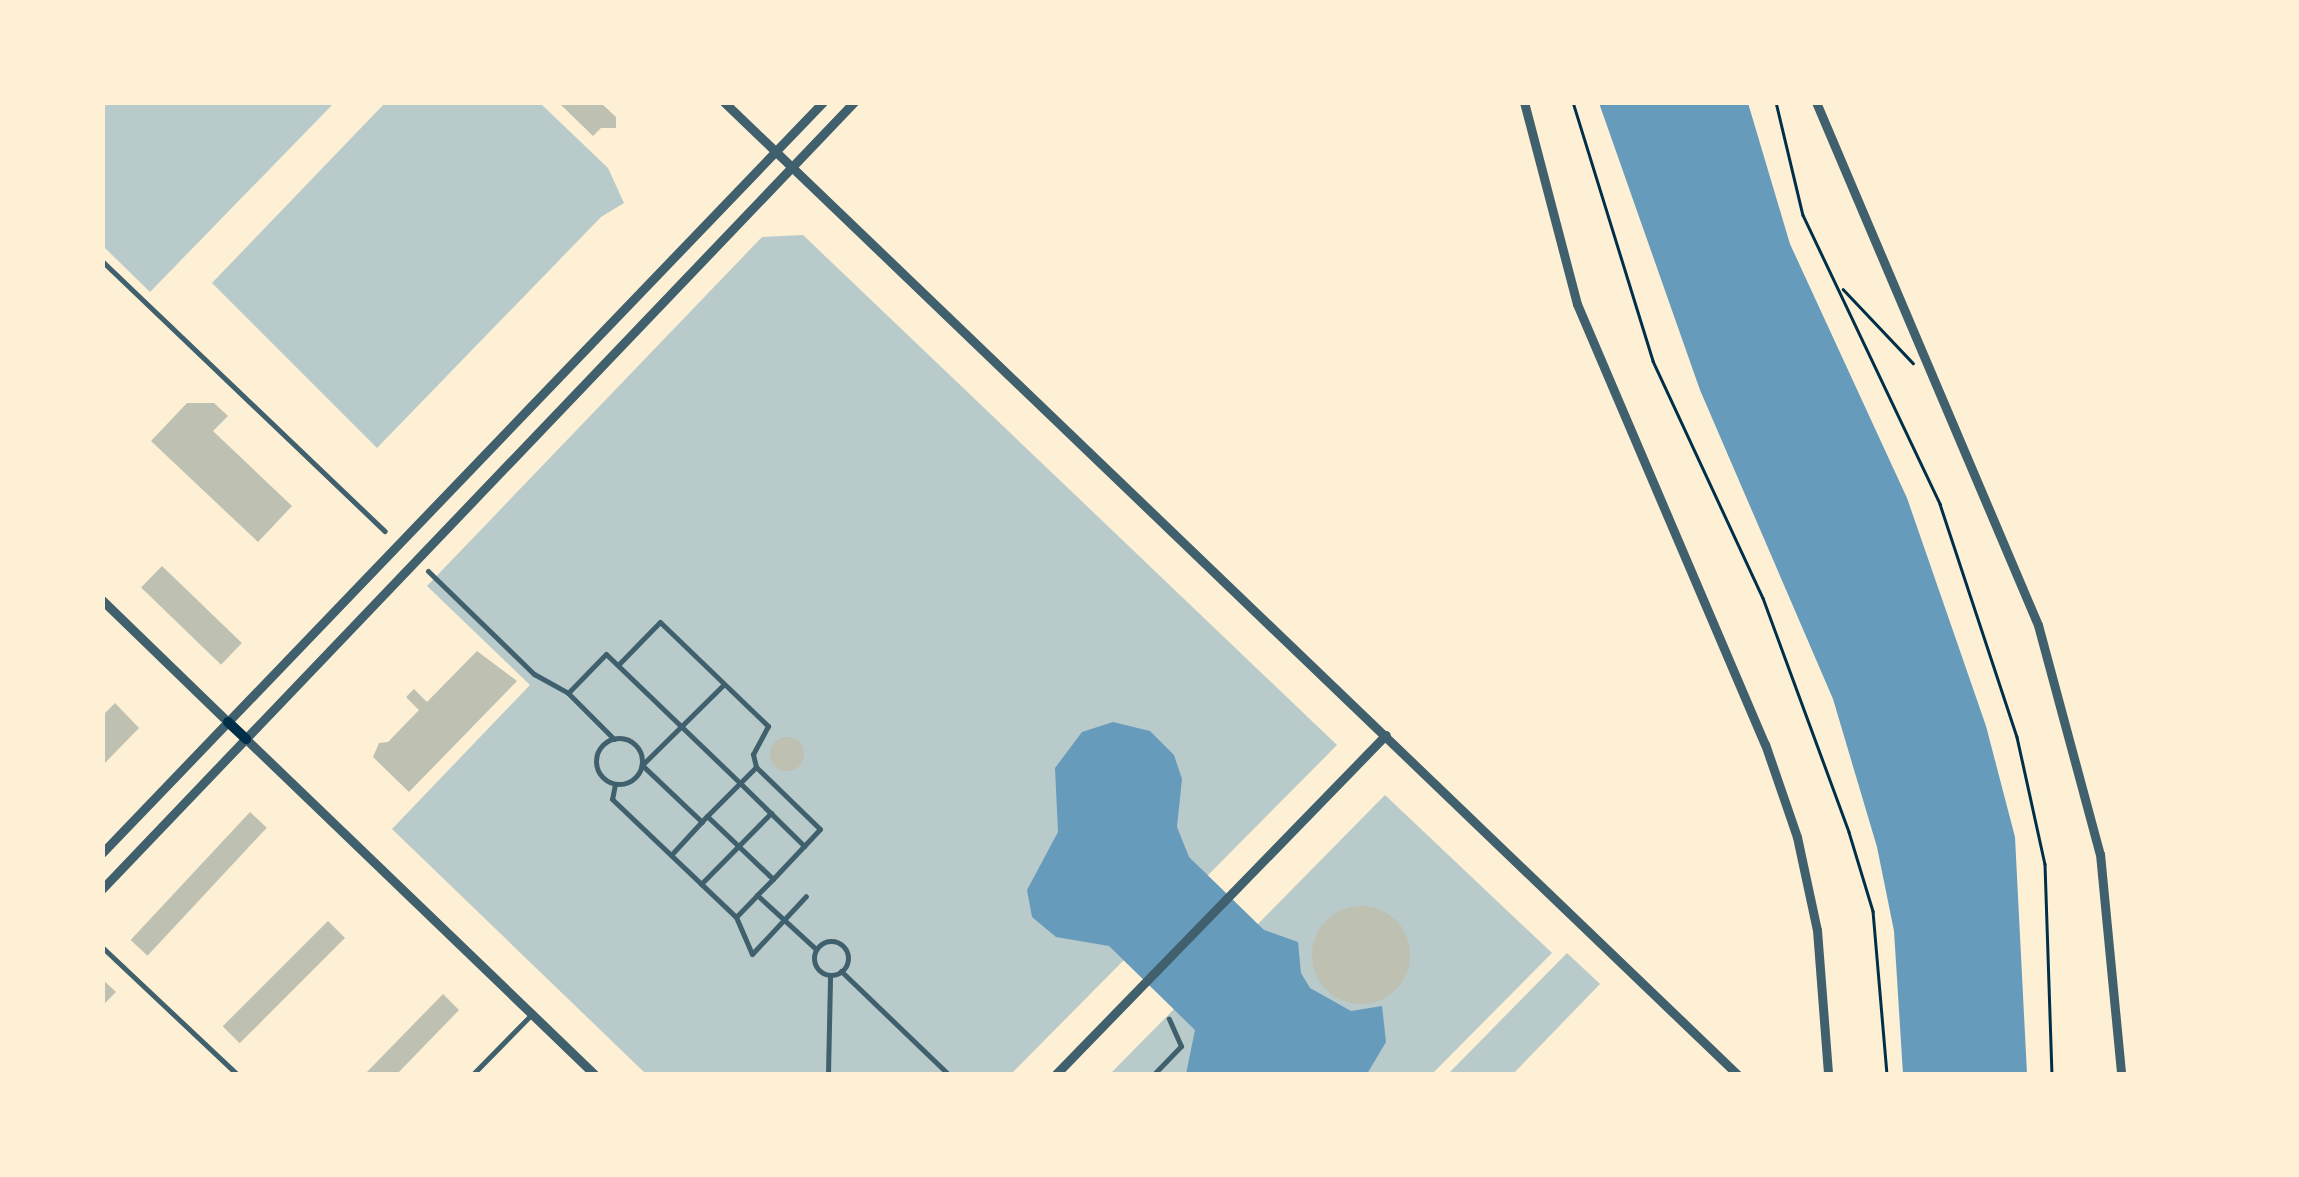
<!DOCTYPE html>
<style>
body{margin:0}
#map{position:relative;width:2299px;height:1177px;overflow:hidden;background:#fdf0d5;font-family:Barlow,sans-serif}
div>[style]{position:absolute}
.green>*{inset:0;background:#b9caca}
.water>*{inset:0;background:#669bbc}
.building>*{inset:0;background:#bec0b2;transform-origin:0 0}
.round{border-radius:50%}
.path>*{height:2.5px;margin:-1.25px;padding:0 1.25px;transform-origin:1.25px;border-radius:1.25px;background:#003049}
.pedestrian>*{height:5px;margin:-2.5px;padding:0 2.5px;transform-origin:2.5px;border-radius:2.5px;background:#3f606c}
.pedestrian>.ring{margin:-2.5px;padding:0;box-sizing:content-box;background:none;border:5px solid #3f606c;border-radius:50%}
.tertiary>*{height:9px;margin:-4.5px;padding:0 4.5px;transform-origin:4.5px;border-radius:4.5px;background:#3f606c}
.secondary>*{height:10px;margin:-5px;padding:0 5px;transform-origin:5px;border-radius:5px;background:#003049}
span{translate:-50% -50%;white-space:nowrap;text-align:center;line-height:1.15;-webkit-text-stroke:8px #fdf0d5;paint-order:stroke}
.frame{position:absolute;inset:0;border:105px solid #fdf0d5;pointer-events:none}
</style>
<div id="map">
<div class="green">
<div style="clip-path:polygon(102px 103px,103px 102px,334px 103px,150px 292px,103px 246px)"></div>
<div style="clip-path:polygon(385px 103px,540px 103px,608px 168px,624px 203px,601px 217px,377px 448px,212px 283px)"></div>
<div style="clip-path:polygon(803px 235px,1337px 745px,1011px 1074px,646px 1074px,392px 829px,530px 685px,427px 586px,762px 237px)"></div>
<div style="clip-path:polygon(1385px 795px,1552px 953px,1432px 1074px,1110px 1074px)"></div>
<div style="clip-path:polygon(1567px 953px,1600px 984px,1513px 1074px,1448px 1074px)"></div>
</div>
<div class="water">
<div style="clip-path:polygon(1599px 103px,1748px 103px,1790px 244px,1907px 498px,1986px 726px,2015px 837px,2027px 1074px,1903px 1074px,1894px 931px,1877px 847px,1833px 699px,1700px 390px)"></div>
<div style="clip-path:polygon(1113px 722px,1150px 731px,1174px 755px,1182px 779px,1177px 827px,1189px 857px,1264px 930px,1298px 942px,1301px 973px,1310px 988px,1351px 1011px,1382px 1006px,1386px 1042px,1367px 1074px,1186px 1074px,1195px 1030px,1109px 946px,1056px 937px,1032px 917px,1027px 890px,1058px 832px,1055px 768px,1082px 732px)"></div>
</div>
<div class="building">
<div style="clip-path:polygon(558px 102px,600px 102px,616px 117px,616px 128px,601px 128px,593px 136px)"></div>
<div style="clip-path:polygon(187px 403px,214px 403px,228px 416px,213px 431px,292px 506px,258px 542px,151px 441px)"></div>
<div style="left:162px;top:566px;width:111px;height:30px;rotate:44deg"></div>
<div style="clip-path:polygon(477px 651px,517px 681px,409px 792px,373px 757px,379px 743px,388px 742px,419px 710px,406px 697px,414px 689px,427px 702px)"></div>
<div style="clip-path:polygon(115px 703px,139px 728px,102px 766px,102px 716px)"></div>
<div class="round" style="left:770px;top:737px;width:34px;height:34px"></div>
<div style="left:250px;top:812px;width:23px;height:175px;rotate:43deg"></div>
<div class="round" style="left:1312px;top:906px;width:98px;height:98px"></div>
<div style="left:328px;top:921px;width:24px;height:149px;rotate:45deg"></div>
<div style="clip-path:polygon(102px 979px,116px 992px,102px 1006px)"></div>
<div style="clip-path:polygon(443px 994px,459px 1010px,397px 1074px,365px 1074px)"></div>
</div>
<div class="path">
<div style="left:1573px;top:102px;width:271px;rotate:72.8deg"></div>
<div style="left:1653px;top:361px;width:261px;rotate:65.1deg"></div>
<div style="left:1763px;top:598px;width:249px;rotate:69.8deg"></div>
<div style="left:1849px;top:832px;width:83px;rotate:73.1deg"></div>
<div style="left:1873px;top:911px;width:164px;rotate:85.1deg"></div>
<div style="left:1776px;top:102px;width:116px;rotate:76.6deg"></div>
<div style="left:1803px;top:215px;width:320px;rotate:64.6deg"></div>
<div style="left:1940px;top:504px;width:245px;rotate:71.7deg"></div>
<div style="left:2017px;top:737px;width:130px;rotate:77.6deg"></div>
<div style="left:2045px;top:864px;width:210px;rotate:88.1deg"></div>
<div style="left:1843px;top:289px;width:102px;rotate:46.6deg"></div>
</div>
<div class="pedestrian">
<div style="left:102px;top:261px;width:391px;rotate:43.7deg"></div>
<div style="left:428px;top:571px;width:148px;rotate:44.2deg"></div>
<div style="left:534px;top:674px;width:39px;rotate:29deg"></div>
<div style="left:568px;top:693px;width:65px;rotate:45deg"></div>
<div style="left:618px;top:665px;width:60px;rotate:-45.7deg"></div>
<div style="left:660px;top:622px;width:150px;rotate:43.9deg"></div>
<div style="left:768px;top:726px;width:32px;rotate:118deg"></div>
<div style="left:753px;top:754px;width:13px;rotate:77deg"></div>
<div style="left:568px;top:693px;width:54px;rotate:-45.7deg"></div>
<div style="left:606px;top:654px;width:186px;rotate:43.9deg"></div>
<div style="left:740px;top:783px;width:23px;rotate:-45deg"></div>
<div style="left:756px;top:767px;width:89px;rotate:44.1deg"></div>
<div style="left:820px;top:829px;width:23px;rotate:133deg"></div>
<div class="ring" style="left:596px;top:738px;width:41px;height:41px"></div>
<div style="left:615px;top:784px;width:15px;rotate:101deg"></div>
<div style="left:612px;top:799px;width:171px;rotate:43.6deg"></div>
<div style="left:736px;top:917px;width:30px;rotate:-46deg"></div>
<div style="left:707px;top:816px;width:47px;rotate:-45deg"></div>
<div style="left:740px;top:783px;width:90px;rotate:44.5deg"></div>
<div style="left:804px;top:846px;width:45px;rotate:133.2deg"></div>
<div style="left:702px;top:822px;width:83px;rotate:-136.5deg"></div>
<div style="left:642px;top:765px;width:114px;rotate:-44.6deg"></div>
<div style="left:671px;top:855px;width:53px;rotate:-47.3deg"></div>
<div style="left:707px;top:816px;width:91px;rotate:43.7deg"></div>
<div style="left:773px;top:879px;width:23px;rotate:135deg"></div>
<div style="left:757px;top:895px;width:80px;rotate:42.5deg"></div>
<div style="left:701px;top:884px;width:100px;rotate:-45.4deg"></div>
<div style="left:736px;top:917px;width:40px;rotate:66.6deg"></div>
<div style="left:752px;top:954px;width:79px;rotate:-47deg"></div>
<div class="ring" style="left:814px;top:941px;width:29px;height:29px"></div>
<div style="left:102px;top:947px;width:185px;rotate:43.3deg"></div>
<div style="left:841px;top:971px;width:149px;rotate:43.9deg"></div>
<div style="left:473px;top:1074px;width:84px;rotate:-45.5deg"></div>
<div style="left:828px;top:1074px;width:99px;rotate:-88.8deg"></div>
<div style="left:1154px;top:1074px;width:39px;rotate:-46deg"></div>
<div style="left:1181px;top:1046px;width:30px;rotate:-114deg"></div>
</div>
<div class="tertiary">
<div style="left:724px;top:102px;width:1404px;rotate:43.82deg"></div>
<div style="left:1524px;top:102px;width:209px;rotate:75.3deg"></div>
<div style="left:1577px;top:304px;width:478px;rotate:66.9deg"></div>
<div style="left:1765px;top:744px;width:98px;rotate:71deg"></div>
<div style="left:1797px;top:837px;width:95px;rotate:77.9deg"></div>
<div style="left:1817px;top:930px;width:144px;rotate:85.6deg"></div>
<div style="left:1816px;top:102px;width:568px;rotate:67deg"></div>
<div style="left:2038px;top:625px;width:237px;rotate:74.9deg"></div>
<div style="left:2100px;top:854px;width:221px;rotate:84.5deg"></div>
<div style="left:102px;top:600px;width:175px;rotate:44.1deg"></div>
<div style="left:246px;top:739px;width:483px;rotate:43.9deg"></div>
<div style="left:102px;top:853px;width:1041px;rotate:-46.17deg"></div>
<div style="left:102px;top:889px;width:1089px;rotate:-46.3deg"></div>
<div style="left:1056px;top:1074px;width:473px;rotate:-45.8deg"></div>
</div>
<div class="secondary">
<div style="left:228px;top:722px;width:25px;rotate:43deg"></div>
</div>
<div class="frame"></div>
</div>
